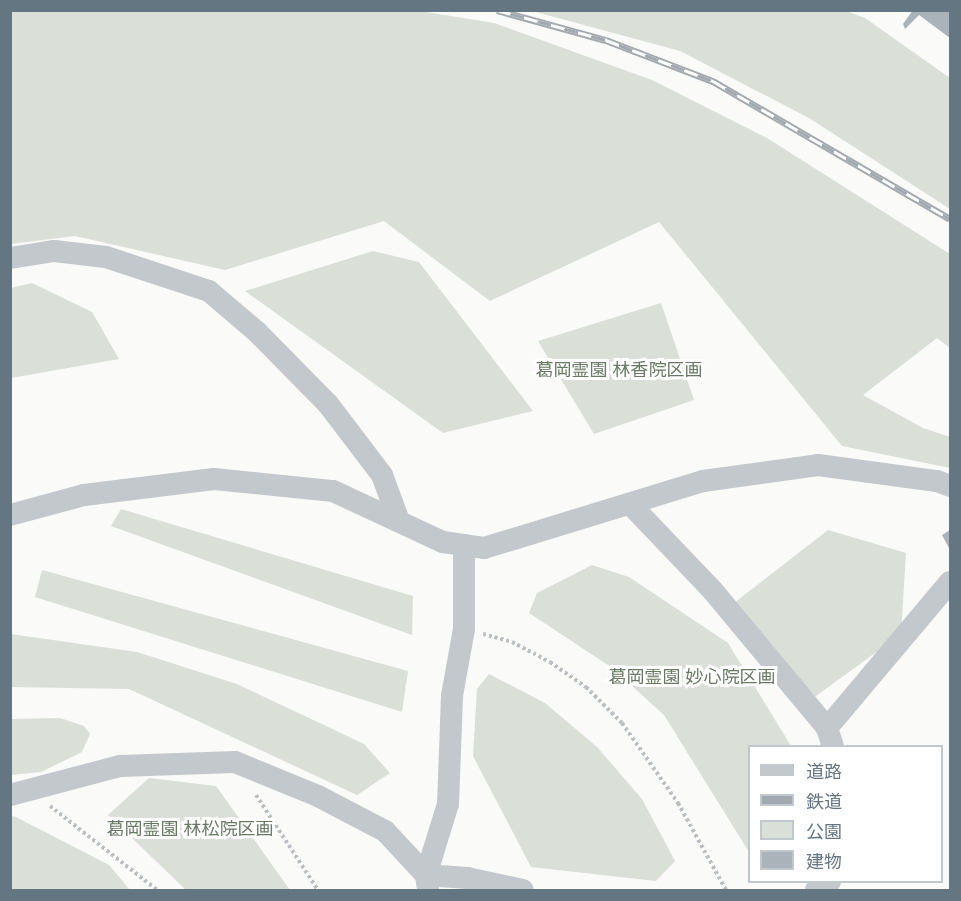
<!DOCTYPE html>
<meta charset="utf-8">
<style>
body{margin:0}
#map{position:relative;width:961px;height:901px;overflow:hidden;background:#fafaf8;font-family:Arial,"Noto Sans JP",sans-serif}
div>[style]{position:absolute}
.green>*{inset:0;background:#dadfd7}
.building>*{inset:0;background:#aab3b9}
.path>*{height:4px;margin-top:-2px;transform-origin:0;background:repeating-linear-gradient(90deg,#bbbfc2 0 3px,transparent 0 6px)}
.minor>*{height:22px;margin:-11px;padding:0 11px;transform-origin:11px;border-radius:11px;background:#c3c8cc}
.rail>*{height:7px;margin-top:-3.5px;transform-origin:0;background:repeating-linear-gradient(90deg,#fff 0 14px,#a2aab0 0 28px);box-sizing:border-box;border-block:2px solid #a2aab0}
span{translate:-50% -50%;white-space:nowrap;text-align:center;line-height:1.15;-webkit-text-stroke:6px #fff;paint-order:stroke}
.park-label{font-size:18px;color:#687a64}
.frame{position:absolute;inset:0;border:12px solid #657683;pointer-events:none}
.legend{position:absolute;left:748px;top:745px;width:195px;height:138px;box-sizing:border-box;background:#fff;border:2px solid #c1c8cd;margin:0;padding:8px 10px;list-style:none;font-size:18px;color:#657683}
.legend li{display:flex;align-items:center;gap:12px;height:30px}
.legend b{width:30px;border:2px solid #c1c8cd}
</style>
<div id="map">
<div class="green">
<div style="clip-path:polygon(10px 11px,420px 11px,494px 23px,652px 80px,767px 138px,950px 254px,950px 348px,937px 338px,863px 395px,923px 428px,950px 437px,950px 468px,842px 446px,659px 222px,490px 301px,384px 221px,225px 270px,75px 236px,11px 244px)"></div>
<div style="clip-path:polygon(846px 11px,865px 18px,950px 78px,950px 209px,809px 118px,680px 51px,532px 11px)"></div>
<div style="clip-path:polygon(373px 251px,419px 262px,533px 411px,443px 433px,245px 291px)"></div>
<div style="clip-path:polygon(32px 283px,92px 312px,119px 359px,11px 378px,11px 288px)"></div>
<div style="clip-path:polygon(661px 303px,694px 400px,594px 434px,538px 341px)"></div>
<div style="clip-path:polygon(121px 509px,413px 596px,412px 635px,111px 526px)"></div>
<div style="clip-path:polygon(828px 530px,906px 553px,901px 634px,812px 699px,734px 603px)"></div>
<div style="clip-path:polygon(592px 565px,629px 577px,728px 643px,791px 746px,750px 746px,749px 852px,664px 715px,611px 667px,529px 613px,537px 593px)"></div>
<div style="clip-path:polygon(42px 570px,408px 671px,402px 712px,35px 597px)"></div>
<div style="clip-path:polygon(11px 634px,137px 652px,237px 684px,364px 744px,390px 773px,357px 795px,129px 689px,11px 687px)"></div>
<div style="clip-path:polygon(489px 674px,545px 703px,597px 747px,642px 799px,675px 861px,656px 881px,531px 867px,473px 756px,477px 689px)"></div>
<div style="clip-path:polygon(60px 718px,84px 726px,90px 734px,82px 752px,41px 772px,11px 775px,11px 719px)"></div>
<div style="clip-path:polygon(149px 778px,216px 786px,290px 890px,186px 890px,108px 815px)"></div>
<div style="clip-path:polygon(14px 816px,109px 865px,130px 890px,11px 890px,10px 817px)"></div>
</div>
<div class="building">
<div style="clip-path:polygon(913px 10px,950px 10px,950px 38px,919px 15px,905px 29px,903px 24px)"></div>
<div style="clip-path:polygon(950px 530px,950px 550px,942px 535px)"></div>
</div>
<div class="path">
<div style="left:483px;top:634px;width:30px;rotate:15deg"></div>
<div style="left:512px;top:642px;width:43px;rotate:27.8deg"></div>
<div style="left:550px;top:662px;width:44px;rotate:34.8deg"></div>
<div style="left:586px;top:687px;width:51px;rotate:45deg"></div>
<div style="left:622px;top:723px;width:98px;rotate:55deg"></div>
<div style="left:678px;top:803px;width:99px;rotate:61.1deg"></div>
<div style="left:256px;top:795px;width:113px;rotate:56.9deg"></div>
<div style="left:50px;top:806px;width:136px;rotate:38.1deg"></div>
</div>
<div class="minor">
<div style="left:10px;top:258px;width:45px;rotate:-9deg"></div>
<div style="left:54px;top:251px;width:52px;rotate:6.6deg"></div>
<div style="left:106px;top:257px;width:108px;rotate:18.3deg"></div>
<div style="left:209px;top:291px;width:63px;rotate:40.5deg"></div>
<div style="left:257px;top:332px;width:101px;rotate:45.4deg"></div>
<div style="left:328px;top:404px;width:89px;rotate:52.7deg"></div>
<div style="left:382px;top:475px;width:49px;rotate:69.7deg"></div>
<div style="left:630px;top:504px;width:120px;rotate:46.3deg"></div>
<div style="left:713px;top:591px;width:178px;rotate:50.2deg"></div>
<div style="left:827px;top:728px;width:19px;rotate:72deg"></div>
<div style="left:10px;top:515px;width:77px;rotate:-15.1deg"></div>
<div style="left:84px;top:495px;width:131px;rotate:-7deg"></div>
<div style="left:214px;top:479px;width:120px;rotate:5.8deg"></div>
<div style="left:333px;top:491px;width:121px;rotate:24.9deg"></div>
<div style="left:443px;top:542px;width:41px;rotate:8.3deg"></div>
<div style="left:484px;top:548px;width:229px;rotate:-17deg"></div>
<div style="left:703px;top:481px;width:116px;rotate:-7.9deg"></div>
<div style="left:818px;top:465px;width:120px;rotate:7.7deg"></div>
<div style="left:937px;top:481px;width:14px;rotate:21deg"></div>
<div style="left:464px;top:545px;width:84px;rotate:90deg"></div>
<div style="left:464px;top:629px;width:68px;rotate:100.2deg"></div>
<div style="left:452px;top:696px;width:108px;rotate:92.1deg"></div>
<div style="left:448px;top:804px;width:74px;rotate:107.2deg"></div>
<div style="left:426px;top:875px;width:41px;rotate:4.2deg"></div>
<div style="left:467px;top:878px;width:57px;rotate:12.1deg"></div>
<div style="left:827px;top:728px;width:191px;rotate:-49.9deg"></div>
<div style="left:10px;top:795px;width:114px;rotate:-14.8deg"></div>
<div style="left:120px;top:766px;width:115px;rotate:-2deg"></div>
<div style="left:235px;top:762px;width:90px;rotate:22.3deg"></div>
<div style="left:318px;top:796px;width:76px;rotate:27.6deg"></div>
<div style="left:385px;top:831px;width:60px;rotate:47deg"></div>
<div style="left:426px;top:875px;width:15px;rotate:82deg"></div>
<div style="left:816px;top:890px;width:16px;rotate:-30deg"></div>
</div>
<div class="rail">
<div style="left:497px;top:10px;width:113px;rotate:15.4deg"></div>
<div style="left:606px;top:40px;width:115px;rotate:21deg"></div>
<div style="left:713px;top:81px;width:274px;rotate:30.2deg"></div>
</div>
<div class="park-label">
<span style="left:619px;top:370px">葛岡霊園 林香院区画</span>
<span style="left:692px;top:677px">葛岡霊園 妙心院区画</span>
<span style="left:190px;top:829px">葛岡霊園 林松院区画</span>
</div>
<div class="frame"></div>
<ul class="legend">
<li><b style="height:8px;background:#c3c8cc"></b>道路</li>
<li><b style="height:8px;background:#a2aab0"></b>鉄道</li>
<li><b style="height:16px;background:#dadfd7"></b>公園</li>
<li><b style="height:16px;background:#aab3b9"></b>建物</li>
</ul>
</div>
